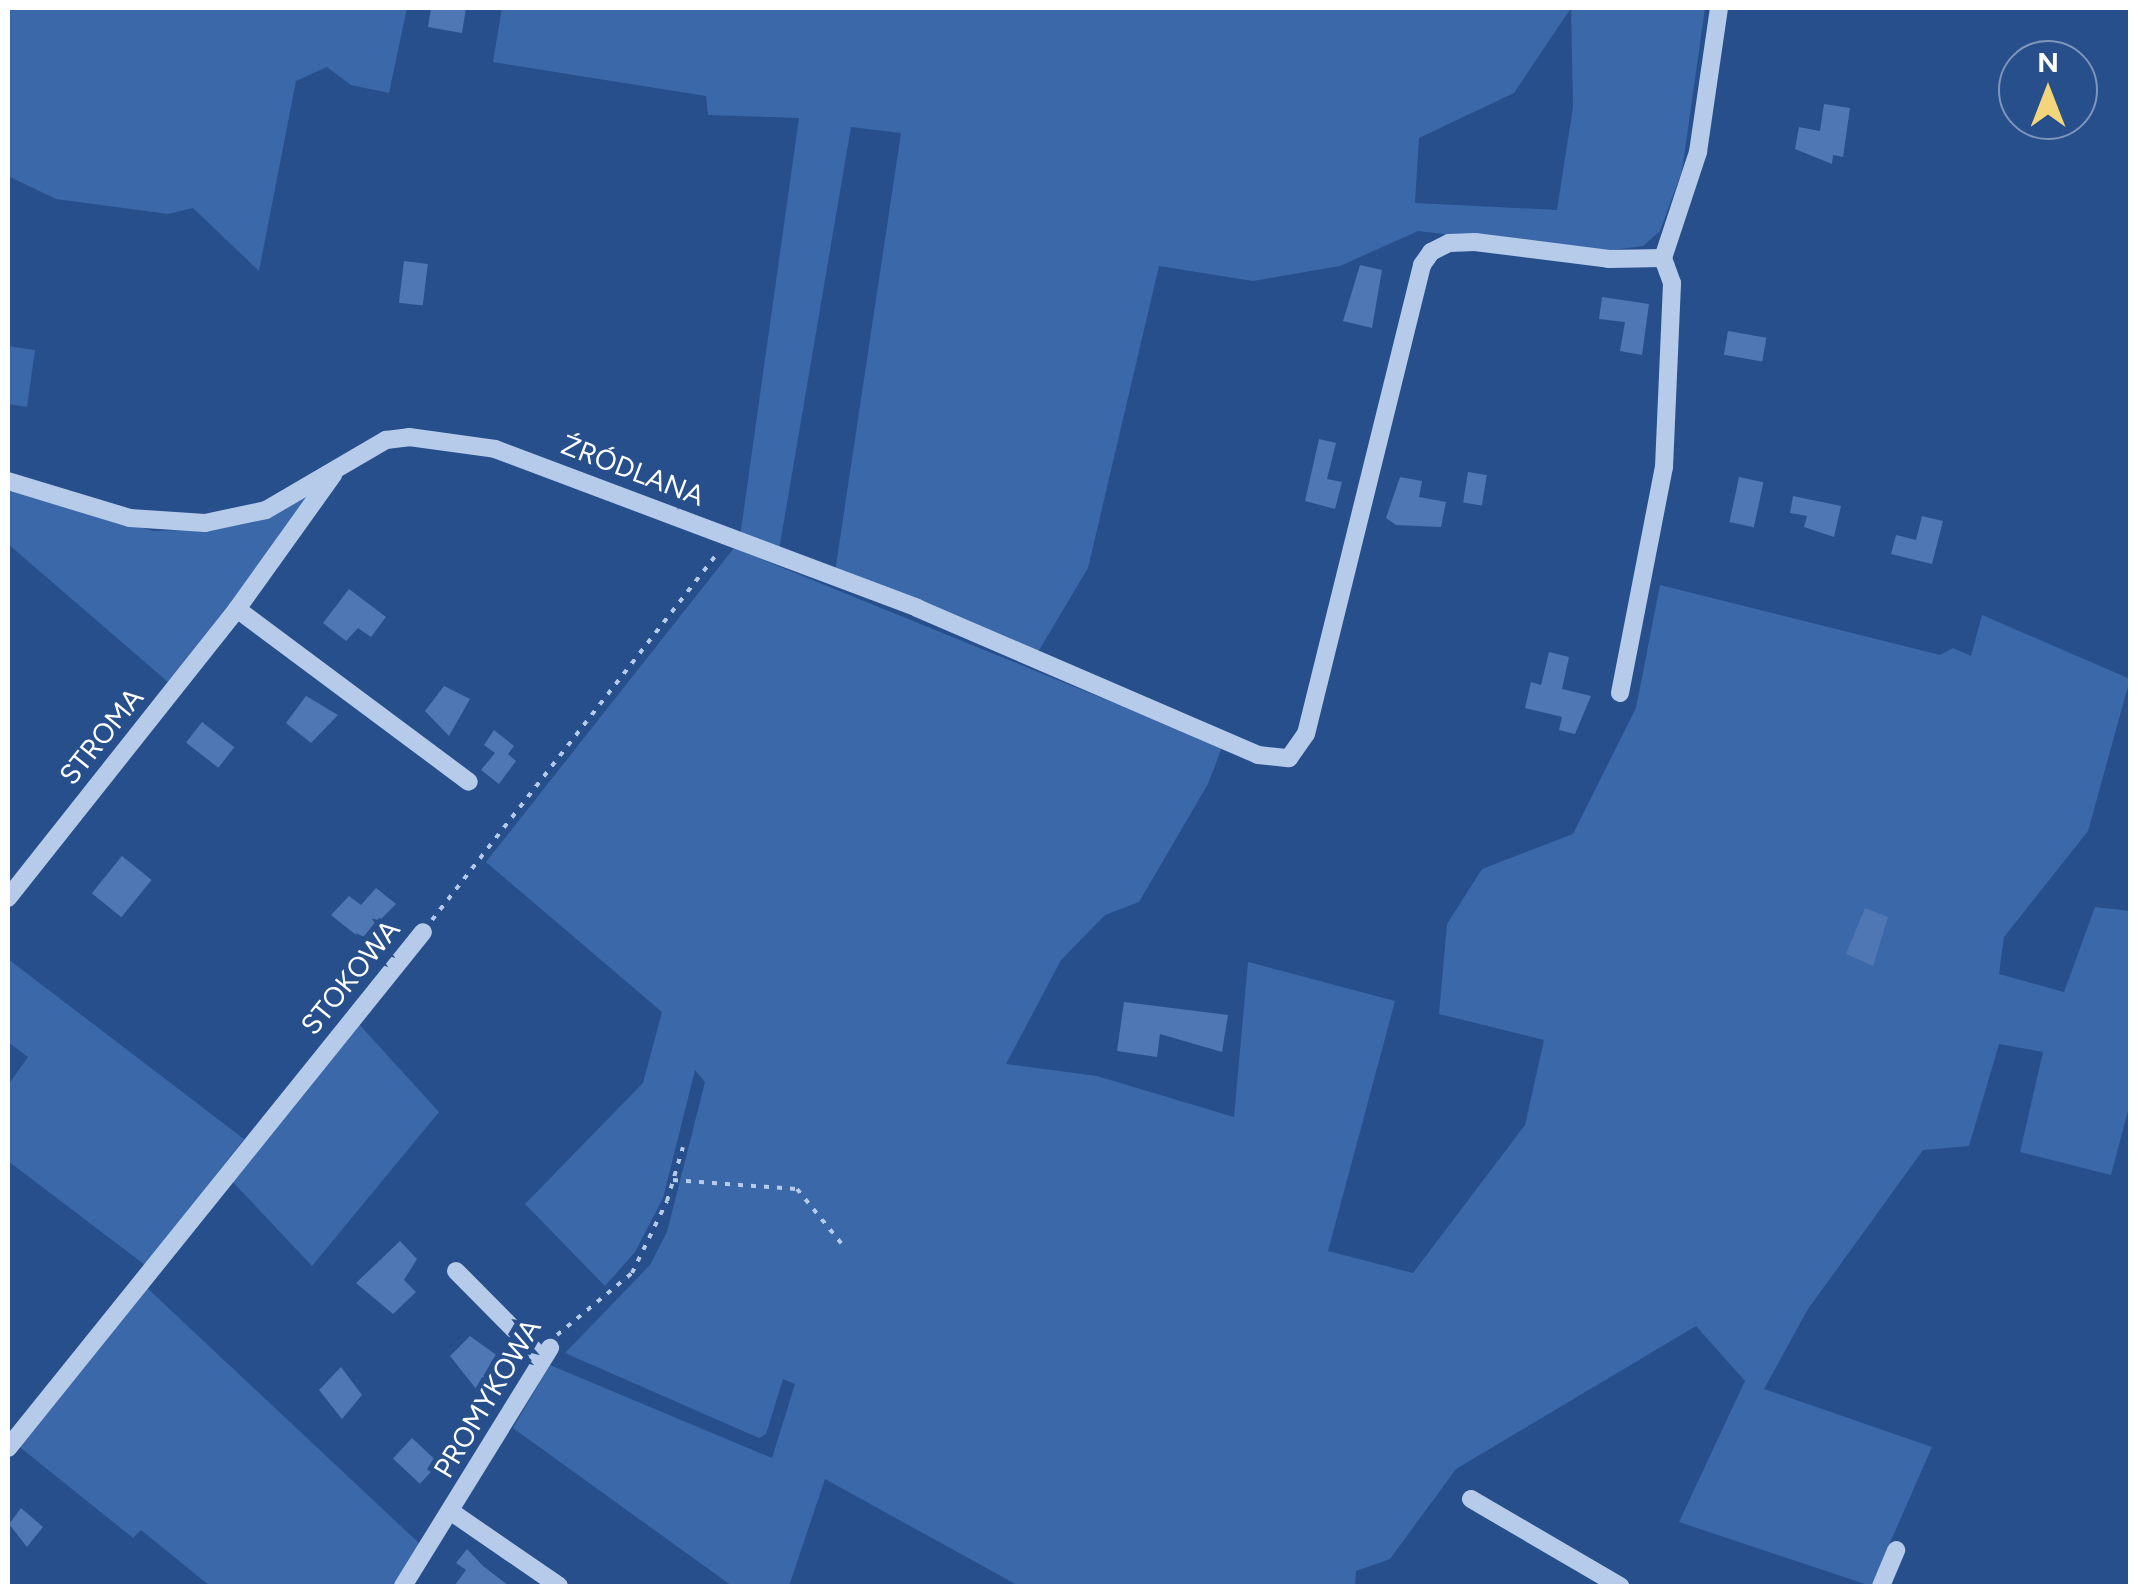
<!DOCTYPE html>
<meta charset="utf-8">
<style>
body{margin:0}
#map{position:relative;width:2138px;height:1594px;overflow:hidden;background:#274f8c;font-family:Figtree,sans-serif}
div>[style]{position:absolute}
.green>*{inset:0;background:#3b68a9}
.building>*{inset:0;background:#4f77b3;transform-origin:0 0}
.path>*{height:4px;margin-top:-2px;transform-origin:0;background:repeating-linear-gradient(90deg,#b6cbea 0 5px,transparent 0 13px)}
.minor>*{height:18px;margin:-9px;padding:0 9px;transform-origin:9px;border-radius:9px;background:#b6cbea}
span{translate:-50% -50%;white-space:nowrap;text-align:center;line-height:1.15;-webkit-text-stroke:10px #274f8c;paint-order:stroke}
.street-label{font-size:28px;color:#fff}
.frame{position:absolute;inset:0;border:10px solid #fff;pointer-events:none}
.north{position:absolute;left:1998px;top:40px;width:100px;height:100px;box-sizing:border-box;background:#274f8c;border:2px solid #7d95ba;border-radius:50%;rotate:0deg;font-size:28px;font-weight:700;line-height:40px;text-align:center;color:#fff}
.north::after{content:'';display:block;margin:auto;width:35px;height:45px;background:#f3d67b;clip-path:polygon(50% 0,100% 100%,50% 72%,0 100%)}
</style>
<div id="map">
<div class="green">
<div style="clip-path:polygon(8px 8px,407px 8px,389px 93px,351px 85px,327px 67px,296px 81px,259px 271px,193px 208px,168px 214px,56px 199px,8px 176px)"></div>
<div style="clip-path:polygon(evenodd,502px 8px,1705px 8px,1682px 171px,1660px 231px,1643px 246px,1597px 252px,1418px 231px,1340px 266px,1253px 281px,1159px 266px,1088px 568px,1038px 652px,835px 572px,901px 133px,851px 127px,779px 550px,740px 537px,799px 118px,708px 115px,706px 96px,493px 62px,502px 8px,1571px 8px,1573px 107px,1557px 210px,1415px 203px,1419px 138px,1514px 93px,1571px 8px)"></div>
<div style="clip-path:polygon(8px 346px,35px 350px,27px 407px,8px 404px)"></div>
<div style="clip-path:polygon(8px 487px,153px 531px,220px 529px,320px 488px,168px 682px,8px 544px)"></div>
<div style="clip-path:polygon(734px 548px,1222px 747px,1208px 784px,1139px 902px,1105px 915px,1061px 960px,1006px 1064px,1097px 1076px,1234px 1117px,1248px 962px,1395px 1001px,1328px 1251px,1413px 1273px,1525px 1125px,1544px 1040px,1439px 1014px,1447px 924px,1482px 869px,1573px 834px,1636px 708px,1660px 585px,1940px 655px,1953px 648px,1971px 656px,1982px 615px,2130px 679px,2088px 831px,2004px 937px,1999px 974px,2064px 992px,2095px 907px,2130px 911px,2130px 1103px,2111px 1175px,2020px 1152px,2043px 1052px,1999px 1044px,1969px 1146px,1923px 1150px,1808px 1309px,1764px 1389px,1932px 1447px,1871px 1586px,1679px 1522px,1745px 1381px,1696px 1326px,1456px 1469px,1390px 1559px,1356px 1571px,1355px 1586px,1019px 1586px,825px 1479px,789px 1586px,732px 1586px,513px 1428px,550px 1365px,772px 1458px,795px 1384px,783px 1379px,766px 1434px,759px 1438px,565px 1353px,650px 1265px,667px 1232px,705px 1082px,695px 1070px,663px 1198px,635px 1252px,605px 1286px,525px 1204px,643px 1083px,662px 1012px,486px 862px)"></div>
<div style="clip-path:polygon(8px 959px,244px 1139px,145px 1265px,8px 1161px,8px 1085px,28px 1057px,8px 1042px)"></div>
<div style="clip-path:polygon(357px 1022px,439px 1112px,312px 1266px,230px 1179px)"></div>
<div style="clip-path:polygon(144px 1285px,422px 1546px,392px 1586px,210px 1586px,141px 1530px,133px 1538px,16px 1444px)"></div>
</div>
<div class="building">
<div style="clip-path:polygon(431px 8px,466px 8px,462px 33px,428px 27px)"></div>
<div style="clip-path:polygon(1824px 104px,1850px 108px,1843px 157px,1833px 155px,1832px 164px,1795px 149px,1799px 127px,1820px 131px)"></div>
<div style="left:404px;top:261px;width:24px;height:42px;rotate:7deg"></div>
<div style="clip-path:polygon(1360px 265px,1382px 270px,1372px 328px,1343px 321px)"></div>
<div style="clip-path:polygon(1602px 297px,1649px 304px,1642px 355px,1620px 351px,1625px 322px,1599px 319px)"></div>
<div style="left:1728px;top:331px;width:39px;height:24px;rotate:10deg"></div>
<div style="clip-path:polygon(1319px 439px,1336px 443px,1327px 479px,1342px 482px,1335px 509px,1305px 501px)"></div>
<div style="left:1468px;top:472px;width:19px;height:31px;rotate:9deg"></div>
<div style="clip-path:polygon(1400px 477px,1422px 481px,1419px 497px,1446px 502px,1441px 527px,1396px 525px,1386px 518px)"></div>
<div style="left:1739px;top:477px;width:25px;height:46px;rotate:12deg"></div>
<div style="clip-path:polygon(1793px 496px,1841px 506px,1834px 537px,1804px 527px,1807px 516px,1790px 513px)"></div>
<div style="clip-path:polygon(1922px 516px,1943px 521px,1932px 564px,1891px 554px,1896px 535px,1916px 540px)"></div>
<div style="clip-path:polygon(349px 589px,386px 617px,371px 637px,358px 628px,346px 641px,323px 623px)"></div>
<div style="clip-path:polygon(1549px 652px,1569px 657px,1562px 689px,1591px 696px,1575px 734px,1559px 730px,1562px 717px,1525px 708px,1531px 682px,1541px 685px)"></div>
<div style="clip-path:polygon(444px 686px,470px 699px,449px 736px,425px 711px)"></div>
<div style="clip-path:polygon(306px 696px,338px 715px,311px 743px,286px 723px)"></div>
<div style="left:202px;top:722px;width:41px;height:26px;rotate:38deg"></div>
<div style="clip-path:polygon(494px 730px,514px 746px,508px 754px,516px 761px,499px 784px,481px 770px,495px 753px,484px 745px)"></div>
<div style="left:122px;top:856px;width:38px;height:48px;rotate:39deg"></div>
<div style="clip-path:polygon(376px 888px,396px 904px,361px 939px,331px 915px,349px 896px,361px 905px)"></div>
<div style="clip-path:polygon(1865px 908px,1888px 917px,1873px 966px,1846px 954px)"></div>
<div style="clip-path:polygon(1124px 1002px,1228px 1015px,1222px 1052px,1160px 1034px,1157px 1057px,1117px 1051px)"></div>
<div style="clip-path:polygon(400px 1241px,417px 1259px,404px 1280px,416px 1292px,393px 1314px,356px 1283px)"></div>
<div style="clip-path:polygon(470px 1336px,506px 1362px,477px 1390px,450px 1356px)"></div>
<div style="clip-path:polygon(341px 1367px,362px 1395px,342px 1419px,319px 1390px)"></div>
<div style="left:412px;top:1438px;width:37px;height:28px;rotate:43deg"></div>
<div style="clip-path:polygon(21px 1508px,43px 1527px,27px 1547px,9px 1524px)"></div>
<div style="clip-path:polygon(467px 1549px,483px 1566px,509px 1586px,454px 1586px,466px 1570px,456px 1563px)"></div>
</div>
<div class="path">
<div style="left:432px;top:920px;width:465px;rotate:-52.1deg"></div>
<div style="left:673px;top:1180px;width:124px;rotate:4.2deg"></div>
<div style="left:797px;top:1189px;width:70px;rotate:50.8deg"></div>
<div style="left:557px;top:1335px;width:97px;rotate:-39.6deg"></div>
<div style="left:632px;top:1273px;width:80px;rotate:-64.1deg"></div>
<div style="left:667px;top:1201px;width:56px;rotate:-73.5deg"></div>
</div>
<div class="minor">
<div style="left:8px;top:481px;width:127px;rotate:16.9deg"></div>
<div style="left:130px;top:518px;width:75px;rotate:3.8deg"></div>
<div style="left:205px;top:523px;width:62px;rotate:-12deg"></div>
<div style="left:266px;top:510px;width:139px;rotate:-30.3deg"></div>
<div style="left:386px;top:440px;width:23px;rotate:-7deg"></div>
<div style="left:409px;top:437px;width:87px;rotate:7.9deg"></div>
<div style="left:495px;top:449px;width:451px;rotate:20.6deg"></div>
<div style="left:917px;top:608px;width:371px;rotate:23.3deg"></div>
<div style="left:1258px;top:755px;width:31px;rotate:6deg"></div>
<div style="left:1289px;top:758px;width:29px;rotate:-55deg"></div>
<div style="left:1306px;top:734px;width:483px;rotate:-76.1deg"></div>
<div style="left:1422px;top:265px;width:16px;rotate:-55deg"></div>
<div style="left:1431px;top:252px;width:20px;rotate:-27deg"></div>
<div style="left:1449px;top:243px;width:26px;rotate:-2deg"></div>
<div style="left:1475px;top:242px;width:135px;rotate:7.2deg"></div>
<div style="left:1609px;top:259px;width:54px;rotate:-1.1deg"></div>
<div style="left:1663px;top:258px;width:112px;rotate:-71.7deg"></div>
<div style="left:1698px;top:152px;width:146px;rotate:-81.7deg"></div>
<div style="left:237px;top:609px;width:289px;rotate:36.7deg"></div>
<div style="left:1620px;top:693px;width:230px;rotate:-79deg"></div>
<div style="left:1664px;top:467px;width:184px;rotate:-87.5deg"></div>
<div style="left:1672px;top:283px;width:27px;rotate:-110deg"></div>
<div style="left:8px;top:898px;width:369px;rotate:-51.6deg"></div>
<div style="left:237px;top:609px;width:165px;rotate:-54.4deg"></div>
<div style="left:456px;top:1271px;width:122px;rotate:45.3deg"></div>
<div style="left:8px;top:1448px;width:662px;rotate:-51.19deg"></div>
<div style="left:1471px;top:1499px;width:173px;rotate:30.3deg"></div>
<div style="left:450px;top:1511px;width:132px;rotate:34.5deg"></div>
<div style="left:403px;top:1586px;width:280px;rotate:-58.3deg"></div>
<div style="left:1881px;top:1586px;width:39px;rotate:-67deg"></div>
</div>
<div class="street-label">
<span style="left:633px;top:470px;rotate:21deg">ŹRÓDLANA</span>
<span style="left:101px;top:736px;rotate:-51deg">STROMA</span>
<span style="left:350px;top:977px;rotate:-51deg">STOKOWA</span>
<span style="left:487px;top:1398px;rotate:-59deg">PROMYKOWA</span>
</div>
<div class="frame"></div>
<div class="north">N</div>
</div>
